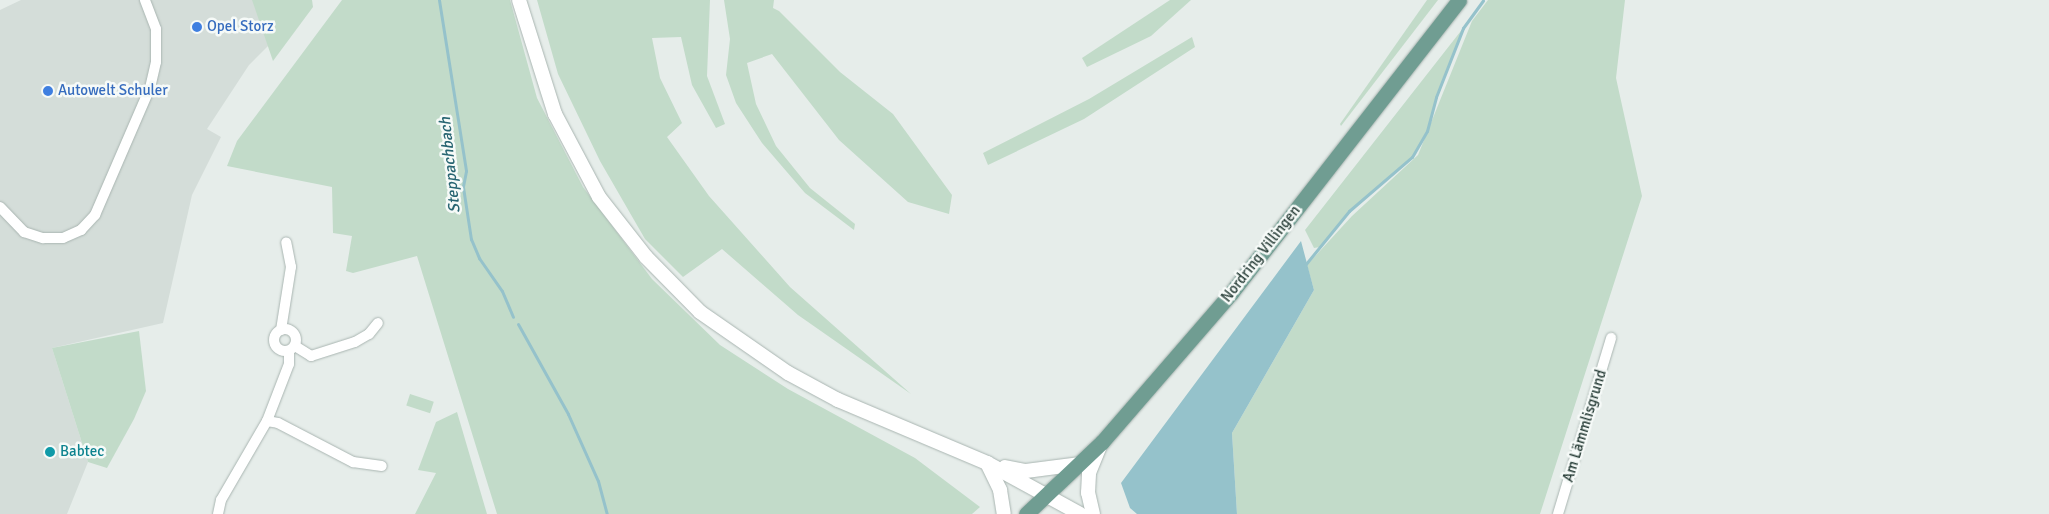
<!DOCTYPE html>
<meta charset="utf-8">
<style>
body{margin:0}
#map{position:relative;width:2049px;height:514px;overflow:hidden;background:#e6edea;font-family:Signika,sans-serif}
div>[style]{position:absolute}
.built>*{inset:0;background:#d4ddd9}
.green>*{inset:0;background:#c2dbc9;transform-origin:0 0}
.water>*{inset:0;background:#95c2cb}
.stream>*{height:3px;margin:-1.5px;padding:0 1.5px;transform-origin:1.5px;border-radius:1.5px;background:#95c2cb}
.roads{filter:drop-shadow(0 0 1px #a9b5b1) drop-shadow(0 0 1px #a9b5b1)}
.street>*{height:10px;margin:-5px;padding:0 5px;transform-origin:5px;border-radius:5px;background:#fff}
.street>.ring{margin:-5px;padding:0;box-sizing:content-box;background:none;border:10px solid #fff;border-radius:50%}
.secondary>*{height:14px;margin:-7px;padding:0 7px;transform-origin:7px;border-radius:7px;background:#fff}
.primary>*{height:15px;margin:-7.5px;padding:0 7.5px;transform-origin:7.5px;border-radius:7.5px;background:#709d92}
.dots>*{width:14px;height:14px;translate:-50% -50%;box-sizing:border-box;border:2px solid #f6faf8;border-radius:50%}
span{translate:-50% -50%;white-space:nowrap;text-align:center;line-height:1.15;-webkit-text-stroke:5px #f6faf8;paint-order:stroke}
.shop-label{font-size:15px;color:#366cbe}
.left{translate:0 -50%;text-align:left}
.street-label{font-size:15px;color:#273d37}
.culture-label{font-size:15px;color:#0d838f}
.water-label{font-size:16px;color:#286572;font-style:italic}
</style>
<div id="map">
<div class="built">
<div style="clip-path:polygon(21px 0,304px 0,306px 8px,249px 65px,207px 129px,221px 137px,192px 195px,163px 323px,52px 348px,88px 462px,67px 514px,0 514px,0 10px)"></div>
</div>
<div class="green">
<div style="clip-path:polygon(252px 0,312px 0,313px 7px,273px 61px)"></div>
<div style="clip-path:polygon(342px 0,510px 0,537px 98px,583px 187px,652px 279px,720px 345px,788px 389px,915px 458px,980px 507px,972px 514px,497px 514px,417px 256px,353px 273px,346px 271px,352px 236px,333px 233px,332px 187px,227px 166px,237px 141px)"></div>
<div style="clip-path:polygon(537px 0,710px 0,707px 76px,725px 124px,716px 128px,692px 85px,681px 37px,652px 38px,660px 78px,682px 123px,667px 137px,709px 196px,790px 287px,911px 394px,798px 315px,722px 249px,683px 277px,645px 239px,600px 161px,558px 74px)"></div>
<div style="clip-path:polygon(724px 0,774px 0,773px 8px,779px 11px,840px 72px,893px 114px,952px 195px,949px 214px,908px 202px,839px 140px,772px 54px,747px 63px,756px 104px,776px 146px,810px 188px,855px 224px,854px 230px,805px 193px,762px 143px,736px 103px,726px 75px,730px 39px)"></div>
<div style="clip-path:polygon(1170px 0,1191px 0,1151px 36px,1087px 67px,1082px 58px)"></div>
<div style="clip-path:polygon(1427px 0,1438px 0,1341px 126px,1340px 124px)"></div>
<div style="clip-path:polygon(1488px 0,1625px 0,1616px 78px,1642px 196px,1540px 514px,1237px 514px,1232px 433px,1314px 290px,1307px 265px,1352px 216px,1418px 155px,1472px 21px)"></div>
<div style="clip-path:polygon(1464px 27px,1436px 97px,1427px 131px,1412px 157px,1349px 211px,1320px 247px,1314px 248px,1305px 230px)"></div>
<div style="clip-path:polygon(1192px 37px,1195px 47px,1084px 119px,988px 165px,983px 153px,1089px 99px)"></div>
<div style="clip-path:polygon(139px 331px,146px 391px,134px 419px,107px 468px,88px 462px,52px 348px)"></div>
<div style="left:410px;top:394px;width:25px;height:12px;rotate:18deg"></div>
<div style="clip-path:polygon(457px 412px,487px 514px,415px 514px,436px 473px,418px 470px,436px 422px)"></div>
</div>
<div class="water">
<div style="clip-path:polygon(1301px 241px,1314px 290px,1232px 433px,1237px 514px,1137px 514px,1130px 508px,1121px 483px)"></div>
</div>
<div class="stream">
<div style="left:439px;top:0;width:173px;rotate:81deg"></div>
<div style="left:466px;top:171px;width:16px;rotate:101deg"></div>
<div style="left:463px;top:187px;width:53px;rotate:81.3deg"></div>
<div style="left:471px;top:239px;width:21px;rotate:67deg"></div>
<div style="left:479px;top:258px;width:40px;rotate:55.1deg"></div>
<div style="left:502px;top:291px;width:28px;rotate:67deg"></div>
<div style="left:1305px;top:265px;width:70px;rotate:-50.8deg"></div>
<div style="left:1349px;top:211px;width:83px;rotate:-40.6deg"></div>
<div style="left:1412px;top:157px;width:30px;rotate:-60deg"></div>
<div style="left:1427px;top:131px;width:35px;rotate:-75deg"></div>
<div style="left:1436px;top:97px;width:74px;rotate:-68.6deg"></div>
<div style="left:1463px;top:28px;width:34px;rotate:-54deg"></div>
<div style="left:518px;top:324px;width:103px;rotate:60.9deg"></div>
<div style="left:568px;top:414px;width:73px;rotate:65.9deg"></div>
<div style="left:598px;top:481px;width:34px;rotate:75deg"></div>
</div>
<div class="roads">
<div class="street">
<div style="left:0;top:207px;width:35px;rotate:46deg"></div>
<div style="left:24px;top:232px;width:20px;rotate:18deg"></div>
<div style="left:43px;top:238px;width:20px"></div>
<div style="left:63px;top:238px;width:20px;rotate:-24deg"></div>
<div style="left:81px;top:230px;width:21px;rotate:-47deg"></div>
<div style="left:95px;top:215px;width:138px;rotate:-66.6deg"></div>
<div style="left:150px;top:88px;width:27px;rotate:-77deg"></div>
<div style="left:156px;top:62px;width:33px;rotate:-90deg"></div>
<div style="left:156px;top:29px;width:31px;rotate:-111deg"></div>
<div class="ring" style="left:274px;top:329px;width:12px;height:12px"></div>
<div style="left:281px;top:330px;width:64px;rotate:-81deg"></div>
<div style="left:291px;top:267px;width:25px;rotate:-101deg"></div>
<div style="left:295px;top:346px;width:19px;rotate:32deg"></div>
<div style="left:311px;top:356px;width:46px;rotate:-17.7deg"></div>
<div style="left:355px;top:342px;width:16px;rotate:-30deg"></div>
<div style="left:369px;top:334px;width:14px;rotate:-51deg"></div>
<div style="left:267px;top:421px;width:11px;rotate:10deg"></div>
<div style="left:278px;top:423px;width:85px;rotate:27.5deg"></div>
<div style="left:353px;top:462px;width:29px;rotate:8deg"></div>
<div style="left:218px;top:514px;width:14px;rotate:-78deg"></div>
<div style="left:221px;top:500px;width:91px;rotate:-59.8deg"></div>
<div style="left:267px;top:421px;width:61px;rotate:-68.9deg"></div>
<div style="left:289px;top:364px;width:13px;rotate:-90deg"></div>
<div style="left:1558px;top:514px;width:184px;rotate:-73.2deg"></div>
</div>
<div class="secondary">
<div style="left:519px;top:0;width:120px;rotate:72.5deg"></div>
<div style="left:555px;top:114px;width:94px;rotate:62.1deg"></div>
<div style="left:599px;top:197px;width:76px;rotate:51.9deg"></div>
<div style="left:646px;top:257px;width:77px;rotate:45.5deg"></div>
<div style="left:700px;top:312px;width:107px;rotate:34.7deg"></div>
<div style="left:788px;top:373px;width:57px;rotate:28.4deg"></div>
<div style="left:838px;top:400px;width:162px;rotate:22.9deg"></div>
<div style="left:987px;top:463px;width:106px;rotate:28.7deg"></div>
<div style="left:987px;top:463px;width:30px;rotate:64deg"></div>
<div style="left:1000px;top:490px;width:24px;rotate:81deg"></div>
<div style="left:1005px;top:467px;width:21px;rotate:11deg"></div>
<div style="left:1026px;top:471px;width:53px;rotate:-7.5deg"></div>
<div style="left:1093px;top:514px;width:22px;rotate:-103deg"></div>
<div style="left:1088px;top:493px;width:20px;rotate:-87deg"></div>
<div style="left:1089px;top:473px;width:32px;rotate:-68deg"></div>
</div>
<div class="primary">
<div style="left:1026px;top:514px;width:105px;rotate:-43.5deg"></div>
<div style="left:1102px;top:442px;width:197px;rotate:-49.1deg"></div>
<div style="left:1231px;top:293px;width:371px;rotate:-52.1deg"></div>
</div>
</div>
<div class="dots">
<div style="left:197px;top:27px;background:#3f7fe0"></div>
<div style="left:48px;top:91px;background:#3f7fe0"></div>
<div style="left:50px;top:452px;background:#0f9aa8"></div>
</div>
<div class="shop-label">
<span class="left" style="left:207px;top:27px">Opel Storz</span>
<span class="left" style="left:58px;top:91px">Autowelt Schuler</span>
</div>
<div class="street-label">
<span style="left:1261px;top:254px;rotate:-52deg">Nordring Villingen</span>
<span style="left:1585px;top:426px;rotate:-73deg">Am Lämmlisgrund</span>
</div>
<div class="culture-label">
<span class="left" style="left:60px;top:452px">Babtec</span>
</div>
<div class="water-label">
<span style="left:450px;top:165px;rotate:-96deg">Steppachbach</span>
</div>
</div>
